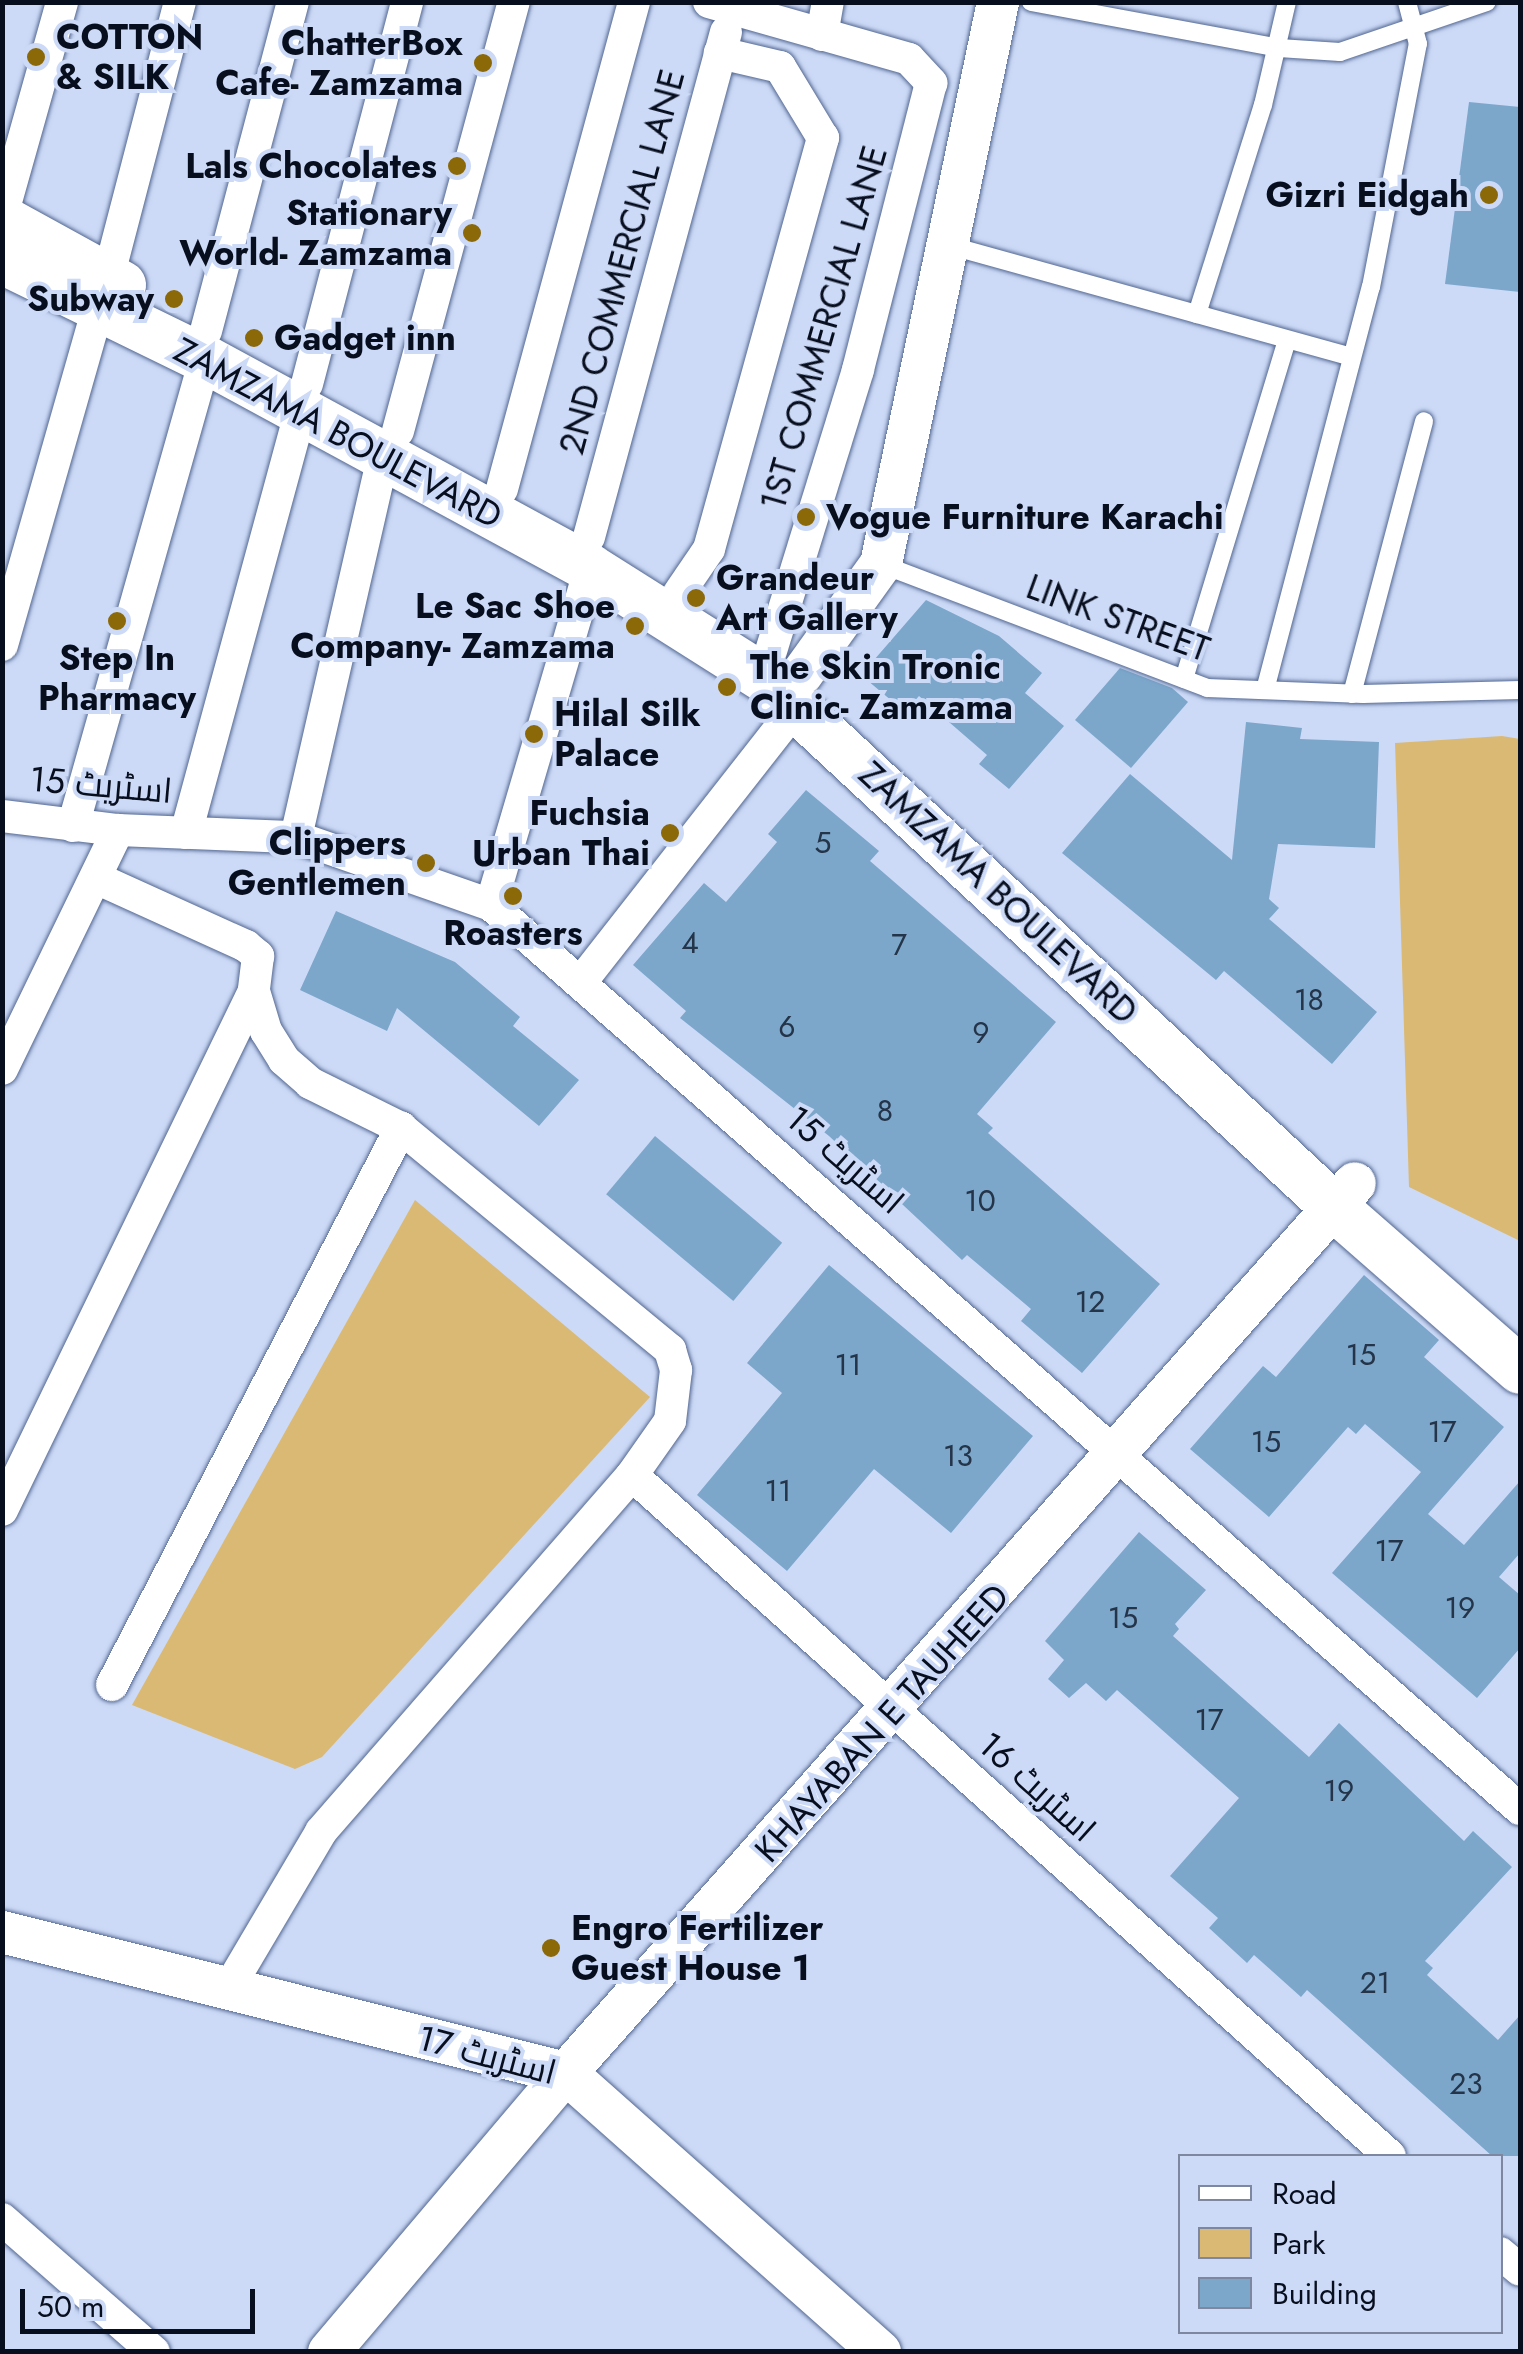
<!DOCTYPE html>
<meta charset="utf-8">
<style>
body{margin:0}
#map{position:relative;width:1523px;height:2354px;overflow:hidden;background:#ccdaf7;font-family:Jost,Cairo,sans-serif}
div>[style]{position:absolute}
.green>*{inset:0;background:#dab974}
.building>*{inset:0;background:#7ca7cb;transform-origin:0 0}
.roads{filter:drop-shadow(0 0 2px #526690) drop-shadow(0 0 2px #526690)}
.service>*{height:18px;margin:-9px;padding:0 9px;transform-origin:9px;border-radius:9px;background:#fff}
.minor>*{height:32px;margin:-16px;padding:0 16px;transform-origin:16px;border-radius:16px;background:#fff}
.tertiary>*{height:42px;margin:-21px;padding:0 21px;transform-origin:21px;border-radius:21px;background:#fff}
.secondary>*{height:48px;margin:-24px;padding:0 24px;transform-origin:24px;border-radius:24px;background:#fff}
.dots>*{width:28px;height:28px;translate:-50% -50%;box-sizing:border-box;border:5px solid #ccdaf7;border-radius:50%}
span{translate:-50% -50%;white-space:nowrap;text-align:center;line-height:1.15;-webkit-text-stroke:8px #ccdaf7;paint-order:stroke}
.number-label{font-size:30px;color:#243449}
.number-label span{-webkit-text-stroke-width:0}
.poi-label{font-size:35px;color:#070e1e;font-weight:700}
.left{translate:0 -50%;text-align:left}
.right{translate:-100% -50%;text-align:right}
.street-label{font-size:35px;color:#070e1e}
.frame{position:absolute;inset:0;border:5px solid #070e1e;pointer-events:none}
.legend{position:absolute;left:1178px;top:2154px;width:325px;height:180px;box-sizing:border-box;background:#ccdaf7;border:2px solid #7d88a0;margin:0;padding:12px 18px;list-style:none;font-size:30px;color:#070e1e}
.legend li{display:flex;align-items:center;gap:20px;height:50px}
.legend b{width:50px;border:2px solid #7d88a0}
.scale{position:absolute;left:20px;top:2289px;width:235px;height:45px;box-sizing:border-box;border:5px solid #070e1e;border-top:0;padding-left:12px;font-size:30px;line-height:35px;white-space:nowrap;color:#070e1e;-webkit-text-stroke:8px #ccdaf7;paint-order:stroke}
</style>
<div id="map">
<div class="green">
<div style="clip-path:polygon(1502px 736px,1520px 739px,1520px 1241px,1409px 1187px,1395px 743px)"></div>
<div style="clip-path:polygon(415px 1200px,650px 1397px,322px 1757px,295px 1769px,132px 1705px)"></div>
</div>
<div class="building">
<div style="clip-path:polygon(1469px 102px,1520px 107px,1520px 292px,1445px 284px)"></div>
<div style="clip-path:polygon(926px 600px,999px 636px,1042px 673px,1025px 693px,1064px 726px,1009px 789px,979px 764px,987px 755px,919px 696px,905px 712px,861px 675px)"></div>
<div style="clip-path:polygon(1120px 668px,1172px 688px,1188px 702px,1131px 768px,1075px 720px)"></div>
<div style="clip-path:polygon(1246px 722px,1302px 728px,1300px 739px,1379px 742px,1375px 848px,1278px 844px,1269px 899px,1279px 908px,1269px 919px,1377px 1012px,1332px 1064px,1224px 971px,1216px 980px,1062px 853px,1130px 774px,1232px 860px)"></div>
<div style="clip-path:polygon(806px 790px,879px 851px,870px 861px,1056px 1022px,977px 1114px,993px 1128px,988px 1133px,1160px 1284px,1082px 1373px,1021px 1321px,1031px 1309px,967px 1255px,962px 1260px,829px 1136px,680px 1018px,686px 1011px,633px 965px,704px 883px,726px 902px,777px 842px,768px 834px)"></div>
<div style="clip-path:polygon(336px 911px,455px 962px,520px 1017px,513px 1026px,579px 1080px,539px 1126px,397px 1008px,387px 1031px,300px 990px)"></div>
<div style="left:655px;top:1136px;width:166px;height:76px;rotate:40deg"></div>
<div style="clip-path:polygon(829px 1265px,1033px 1436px,951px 1533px,874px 1469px,787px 1571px,697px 1495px,782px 1393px,747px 1363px)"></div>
<div style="clip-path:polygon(1364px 1275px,1439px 1340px,1424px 1357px,1504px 1427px,1428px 1514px,1464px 1545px,1520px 1481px,1520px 1553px,1499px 1577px,1520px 1595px,1520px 1648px,1477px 1698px,1332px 1573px,1421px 1472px,1365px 1424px,1356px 1434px,1348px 1427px,1269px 1517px,1190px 1449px,1263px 1366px,1276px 1377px)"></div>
<div style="clip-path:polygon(1139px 1532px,1206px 1590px,1175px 1624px,1179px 1629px,1173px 1636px,1309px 1757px,1339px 1723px,1464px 1841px,1473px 1831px,1512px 1867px,1425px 1961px,1433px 1968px,1427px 1975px,1498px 2040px,1520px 2015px,1520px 2156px,1492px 2156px,1307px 1990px,1301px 1997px,1254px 1955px,1247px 1963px,1209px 1928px,1218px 1918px,1170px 1876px,1239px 1798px,1117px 1690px,1106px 1701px,1086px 1683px,1069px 1698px,1048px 1679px,1064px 1660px,1045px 1641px)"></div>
</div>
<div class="roads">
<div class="service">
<div style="left:1031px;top:2px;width:252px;rotate:10.5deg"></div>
<div style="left:1279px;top:48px;width:61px;rotate:3.8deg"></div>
<div style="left:1340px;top:52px;width:155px;rotate:-18.8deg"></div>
<div style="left:948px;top:245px;width:418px;rotate:15.5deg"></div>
<div style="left:1197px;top:314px;width:219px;rotate:-72.5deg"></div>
<div style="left:1263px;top:105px;width:106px;rotate:-76.9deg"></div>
<div style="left:881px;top:564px;width:349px;rotate:20.8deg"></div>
<div style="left:1207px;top:688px;width:156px;rotate:2.2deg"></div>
<div style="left:1363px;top:694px;width:157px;rotate:-1.5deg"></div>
<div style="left:1184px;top:679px;width:354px;rotate:-73.1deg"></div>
<div style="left:1265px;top:690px;width:417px;rotate:-75.3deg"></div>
<div style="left:1371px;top:287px;width:248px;rotate:-79.1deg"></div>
<div style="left:1418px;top:44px;width:43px;rotate:-104.7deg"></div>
<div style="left:1352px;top:694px;width:282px;rotate:-75.2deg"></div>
</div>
<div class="minor">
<div style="left:709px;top:2px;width:208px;rotate:15.9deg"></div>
<div style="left:909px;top:59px;width:33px;rotate:47deg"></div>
<div style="left:931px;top:83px;width:296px;rotate:104.3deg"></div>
<div style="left:858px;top:370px;width:294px;rotate:107.2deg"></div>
<div style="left:822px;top:35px;width:34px;rotate:-80deg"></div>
<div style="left:2px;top:216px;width:222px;rotate:-74.3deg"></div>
<div style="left:108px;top:278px;width:285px;rotate:-75.4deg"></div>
<div style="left:206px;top:331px;width:340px;rotate:-75.2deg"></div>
<div style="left:307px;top:384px;width:395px;rotate:-75.3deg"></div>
<div style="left:398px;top:431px;width:444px;rotate:-74.9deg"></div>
<div style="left:502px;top:489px;width:505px;rotate:-74.83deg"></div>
<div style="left:589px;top:537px;width:523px;rotate:-74.82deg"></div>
<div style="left:679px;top:593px;width:53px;rotate:-55.7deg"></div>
<div style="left:709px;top:549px;width:427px;rotate:-74.5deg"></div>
<div style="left:823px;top:138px;width:83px;rotate:-121.2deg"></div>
<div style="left:780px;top:67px;width:62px;rotate:-166.9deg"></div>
<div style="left:2px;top:645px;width:351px;rotate:-74.1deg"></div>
<div style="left:2px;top:816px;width:117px;rotate:6.9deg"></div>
<div style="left:118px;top:830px;width:178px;rotate:2.3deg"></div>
<div style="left:296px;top:837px;width:207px;rotate:19.2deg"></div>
<div style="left:491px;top:905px;width:1370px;rotate:41.3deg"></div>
<div style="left:73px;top:826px;width:485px;rotate:-74.2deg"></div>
<div style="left:186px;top:833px;width:437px;rotate:-74.8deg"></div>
<div style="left:296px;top:837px;width:391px;rotate:-77.1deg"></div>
<div style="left:96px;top:878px;width:165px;rotate:24.4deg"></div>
<div style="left:246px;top:946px;width:16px;rotate:40deg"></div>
<div style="left:258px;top:956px;width:35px;rotate:97deg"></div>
<div style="left:254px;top:991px;width:42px;rotate:73.3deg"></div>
<div style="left:266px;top:1031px;width:34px;rotate:58deg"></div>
<div style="left:284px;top:1060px;width:35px;rotate:41deg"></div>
<div style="left:310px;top:1083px;width:102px;rotate:26.3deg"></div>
<div style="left:401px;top:1128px;width:349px;rotate:39.5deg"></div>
<div style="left:670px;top:1350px;width:21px;rotate:73deg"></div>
<div style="left:676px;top:1370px;width:51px;rotate:96.7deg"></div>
<div style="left:670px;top:1421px;width:66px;rotate:125.1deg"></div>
<div style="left:632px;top:1475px;width:473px;rotate:131.1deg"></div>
<div style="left:321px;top:1832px;width:182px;rotate:120.6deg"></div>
<div style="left:491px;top:905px;width:351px;rotate:-73.6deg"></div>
<div style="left:581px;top:982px;width:352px;rotate:-51.9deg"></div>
<div style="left:2px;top:1069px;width:266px;rotate:-64.1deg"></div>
<div style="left:632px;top:1475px;width:1019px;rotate:41.94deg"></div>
<div style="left:2px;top:1510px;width:577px;rotate:-64.1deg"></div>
<div style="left:112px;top:1685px;width:628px;rotate:-62.58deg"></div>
<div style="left:2px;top:2219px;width:202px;rotate:41.2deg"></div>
<div style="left:1500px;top:2253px;width:26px;rotate:40deg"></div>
</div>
<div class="tertiary">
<div style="left:802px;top:674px;width:135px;rotate:-54.3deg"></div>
<div style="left:881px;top:564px;width:574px;rotate:-78.24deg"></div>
<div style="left:2px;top:1932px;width:581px;rotate:14.04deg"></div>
<div style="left:566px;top:2073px;width:420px;rotate:41.6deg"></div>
<div style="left:329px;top:2352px;width:366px;rotate:-49.7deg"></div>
<div style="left:566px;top:2073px;width:1189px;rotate:-48.44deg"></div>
</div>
<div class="secondary">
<div style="left:2px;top:219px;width:137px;rotate:28.8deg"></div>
<div style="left:2px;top:260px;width:226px;rotate:26deg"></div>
<div style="left:205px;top:359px;width:438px;rotate:28.5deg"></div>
<div style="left:590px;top:568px;width:206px;rotate:32.3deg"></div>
<div style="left:764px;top:678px;width:778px;rotate:42.86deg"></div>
<div style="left:1334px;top:1207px;width:247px;rotate:41.2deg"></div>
</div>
</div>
<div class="dots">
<div style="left:36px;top:57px;background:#8b6808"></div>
<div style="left:483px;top:63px;background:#8b6808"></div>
<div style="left:457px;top:166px;background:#8b6808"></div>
<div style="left:1489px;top:195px;background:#8b6808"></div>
<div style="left:472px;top:233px;background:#8b6808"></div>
<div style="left:174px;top:299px;background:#8b6808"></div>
<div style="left:254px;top:338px;background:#8b6808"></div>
<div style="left:806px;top:517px;background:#8b6808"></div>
<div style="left:696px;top:598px;background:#8b6808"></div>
<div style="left:117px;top:621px;background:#8b6808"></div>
<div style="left:635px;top:626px;background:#8b6808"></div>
<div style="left:727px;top:687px;background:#8b6808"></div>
<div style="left:534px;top:734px;background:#8b6808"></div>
<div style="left:670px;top:833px;background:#8b6808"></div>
<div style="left:426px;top:863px;background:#8b6808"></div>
<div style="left:513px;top:896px;background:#8b6808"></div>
<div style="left:551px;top:1948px;background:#8b6808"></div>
</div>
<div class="number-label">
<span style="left:823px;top:843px">5</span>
<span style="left:690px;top:943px">4</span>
<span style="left:899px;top:945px">7</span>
<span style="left:1309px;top:1000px">18</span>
<span style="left:787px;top:1027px">6</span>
<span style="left:981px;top:1033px">9</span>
<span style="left:885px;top:1111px">8</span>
<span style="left:980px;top:1201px">10</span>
<span style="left:1090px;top:1302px">12</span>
<span style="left:1361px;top:1355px">15</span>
<span style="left:848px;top:1365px">11</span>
<span style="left:1442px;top:1432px">17</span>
<span style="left:1266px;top:1442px">15</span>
<span style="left:958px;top:1456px">13</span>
<span style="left:778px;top:1491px">11</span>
<span style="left:1389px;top:1551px">17</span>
<span style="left:1460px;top:1608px">19</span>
<span style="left:1123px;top:1618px">15</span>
<span style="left:1209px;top:1720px">17</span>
<span style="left:1339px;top:1791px">19</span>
<span style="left:1375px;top:1983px">21</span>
<span style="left:1466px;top:2084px">23</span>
</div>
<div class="poi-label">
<span class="left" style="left:56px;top:57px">COTTON<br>&amp; SILK</span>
<span class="right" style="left:463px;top:63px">ChatterBox<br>Cafe- Zamzama</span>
<span class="right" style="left:437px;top:166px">Lals Chocolates</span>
<span class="right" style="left:1469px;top:195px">Gizri Eidgah</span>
<span class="right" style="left:452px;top:233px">Stationary<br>World- Zamzama</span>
<span class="right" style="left:154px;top:299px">Subway</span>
<span class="left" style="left:274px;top:338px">Gadget inn</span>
<span class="left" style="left:826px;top:517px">Vogue Furniture Karachi</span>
<span class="left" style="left:716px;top:598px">Grandeur<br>Art Gallery</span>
<span class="right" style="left:615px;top:626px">Le Sac Shoe<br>Company- Zamzama</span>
<span style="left:117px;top:678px">Step In<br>Pharmacy</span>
<span class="left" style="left:750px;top:687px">The Skin Tronic<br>Clinic- Zamzama</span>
<span class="left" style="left:554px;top:734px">Hilal Silk<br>Palace</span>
<span class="right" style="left:650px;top:833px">Fuchsia<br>Urban Thai</span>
<span class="right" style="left:406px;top:863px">Clippers<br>Gentlemen</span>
<span style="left:513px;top:933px">Roasters</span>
<span class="left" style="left:571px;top:1948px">Engro Fertilizer<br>Guest House 1</span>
</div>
<div class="street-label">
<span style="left:622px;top:262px;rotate:-75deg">2ND COMMERCIAL LANE</span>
<span style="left:824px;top:328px;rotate:-74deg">1ST COMMERCIAL LANE</span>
<span style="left:338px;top:433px;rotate:28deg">ZAMZAMA BOULEVARD</span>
<span style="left:1118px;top:618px;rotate:20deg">LINK STREET</span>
<span style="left:101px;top:785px;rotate:5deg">اسٹریٹ 15</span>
<span style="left:998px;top:893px;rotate:43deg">ZAMZAMA BOULEVARD</span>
<span style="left:845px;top:1160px;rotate:41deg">اسٹریٹ 15</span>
<span style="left:882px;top:1723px;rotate:-48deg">KHAYABAN E TAUHEED</span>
<span style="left:1037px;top:1787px;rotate:42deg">اسٹریٹ 16</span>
<span style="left:487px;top:2055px;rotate:15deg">اسٹریٹ 17</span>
</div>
<div class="frame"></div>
<ul class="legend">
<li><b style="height:12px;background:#fff"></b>Road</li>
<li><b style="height:28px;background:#dab974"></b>Park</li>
<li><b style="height:28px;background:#7ca7cb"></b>Building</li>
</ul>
<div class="scale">50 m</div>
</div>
